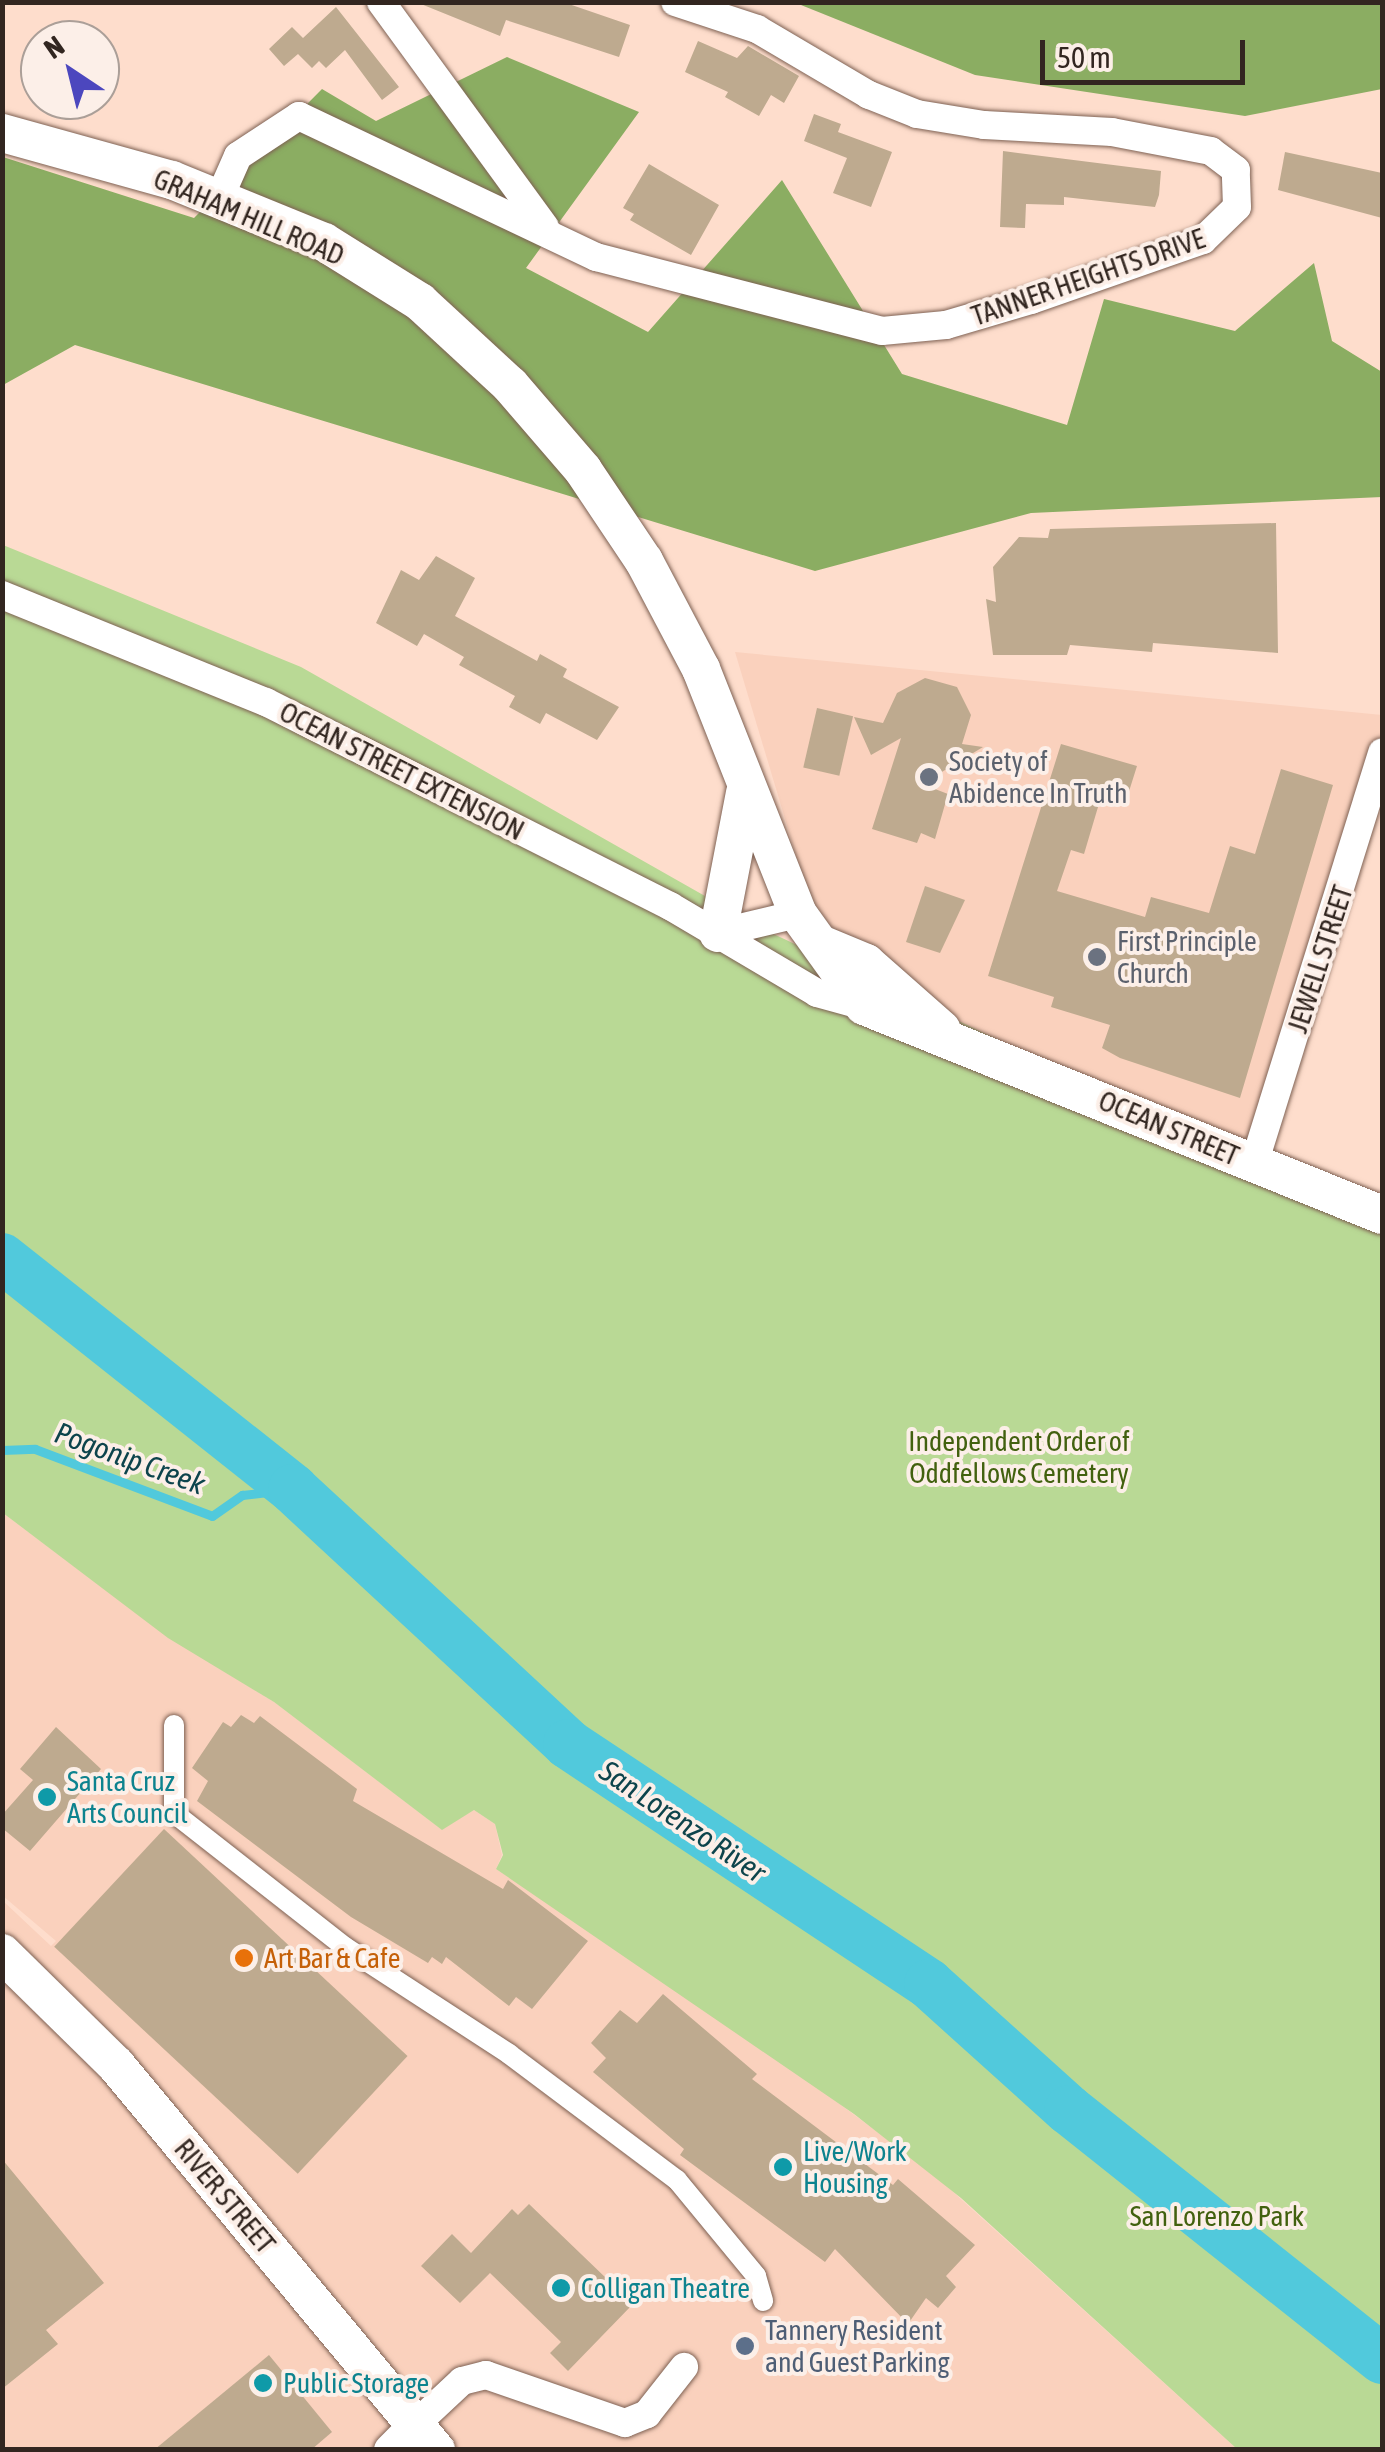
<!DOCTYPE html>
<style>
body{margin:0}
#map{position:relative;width:1385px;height:2452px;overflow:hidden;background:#feddcc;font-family:"Asap Condensed",sans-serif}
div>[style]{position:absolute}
.built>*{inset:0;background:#fad1bd}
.green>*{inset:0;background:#b9d995}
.forest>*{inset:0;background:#8bad62}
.stream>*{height:9px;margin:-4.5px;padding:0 4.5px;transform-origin:4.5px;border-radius:4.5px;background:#51c9dc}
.river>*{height:50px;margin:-25px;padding:0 25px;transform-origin:25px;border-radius:25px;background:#51c9dc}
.building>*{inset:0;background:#beaa8f;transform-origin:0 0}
.roads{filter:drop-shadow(0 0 2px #7e6153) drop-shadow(0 0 2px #7e6153)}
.pedestrian>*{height:20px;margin:-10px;padding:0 10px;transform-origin:10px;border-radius:10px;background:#fff}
.minor>*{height:28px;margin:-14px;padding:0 14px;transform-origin:14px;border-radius:14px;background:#fff}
.tertiary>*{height:32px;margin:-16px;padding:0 16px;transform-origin:16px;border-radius:16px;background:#fff}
.secondary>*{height:38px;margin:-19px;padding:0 19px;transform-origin:19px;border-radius:19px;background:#fff}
.dots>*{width:28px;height:28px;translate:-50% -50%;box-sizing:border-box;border:5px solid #fcefe8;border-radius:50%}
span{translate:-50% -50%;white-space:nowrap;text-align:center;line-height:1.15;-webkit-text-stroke:8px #fcefe8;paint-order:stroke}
.street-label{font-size:28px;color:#322620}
.worship-label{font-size:28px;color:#5b616d}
.left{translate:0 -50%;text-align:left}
.park-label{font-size:28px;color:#42610f}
.culture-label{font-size:28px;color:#0d838f}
.food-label{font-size:28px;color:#c56008}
.service-label{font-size:28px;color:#4e5e75}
.water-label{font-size:30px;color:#0d444c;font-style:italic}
.frame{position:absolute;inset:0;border:5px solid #322620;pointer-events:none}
.north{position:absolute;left:20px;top:20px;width:100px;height:100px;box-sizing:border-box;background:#fcefe8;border:2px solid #ab9f98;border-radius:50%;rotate:325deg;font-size:28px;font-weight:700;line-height:40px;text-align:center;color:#322620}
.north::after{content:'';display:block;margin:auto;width:35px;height:45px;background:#4c47be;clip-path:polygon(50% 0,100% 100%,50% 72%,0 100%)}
.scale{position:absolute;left:1040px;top:40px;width:205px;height:45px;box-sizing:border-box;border:5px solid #322620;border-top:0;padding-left:12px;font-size:30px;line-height:35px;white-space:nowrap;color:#322620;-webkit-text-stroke:8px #fcefe8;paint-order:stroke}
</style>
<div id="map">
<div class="built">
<div style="clip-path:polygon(735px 652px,1382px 715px,1382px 791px,1261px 1171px,857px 975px,807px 892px)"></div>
<div style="clip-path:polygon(3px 1513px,168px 1637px,274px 1702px,441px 1829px,474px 1810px,495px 1824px,502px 1855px,496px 1869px,722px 2017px,930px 2171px,1237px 2449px,3px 2449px,2px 1900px,51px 1946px,56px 1941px,3px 1896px)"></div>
</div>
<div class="green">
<div style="clip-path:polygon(3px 545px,301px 667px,765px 930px,1382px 1220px,1382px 2449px,1237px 2449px,961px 2198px,854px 2114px,496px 1869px,503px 1855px,495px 1824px,474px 1810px,442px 1830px,274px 1702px,168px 1638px,3px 1513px)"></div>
</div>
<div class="forest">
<div style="clip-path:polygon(796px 3px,1382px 3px,1382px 89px,1245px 116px,975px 75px)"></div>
<div style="clip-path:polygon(507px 57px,639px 112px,526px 268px,648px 332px,782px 180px,902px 374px,1067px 425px,1104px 299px,1235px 331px,1314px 263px,1332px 341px,1382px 372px,1382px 497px,1031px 513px,815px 571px,75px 345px,3px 385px,3px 157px,194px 218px,322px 89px,376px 121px)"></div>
</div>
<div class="stream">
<div style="left:2px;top:1450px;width:33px;rotate:-2deg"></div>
<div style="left:35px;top:1449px;width:189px;rotate:20.7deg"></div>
<div style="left:212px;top:1516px;width:37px;rotate:-35deg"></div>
<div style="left:242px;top:1495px;width:51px;rotate:-6.7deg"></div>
</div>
<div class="river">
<div style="left:2px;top:1258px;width:372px;rotate:38.4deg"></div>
<div style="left:293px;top:1489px;width:375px;rotate:42.8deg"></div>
<div style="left:568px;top:1744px;width:433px;rotate:33.6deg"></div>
<div style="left:929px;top:1984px;width:188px;rotate:42deg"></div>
<div style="left:1069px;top:2110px;width:400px;rotate:38.5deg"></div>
</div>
<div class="building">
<div style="clip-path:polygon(416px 2px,563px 2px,630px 25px,619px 57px,506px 20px,500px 36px)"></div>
<div style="clip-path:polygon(336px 7px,399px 87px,382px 100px,345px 50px,326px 68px,319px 61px,312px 68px,298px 54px,284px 66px,269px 49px,292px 27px,303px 38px)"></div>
<div style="clip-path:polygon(698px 41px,737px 58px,748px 46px,799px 76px,784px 103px,771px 95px,759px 116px,725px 97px,728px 92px,685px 72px)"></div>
<div style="clip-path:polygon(814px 114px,841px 124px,838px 132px,892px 152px,871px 207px,833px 193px,847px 158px,804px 141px)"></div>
<div style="clip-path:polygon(1003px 151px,1161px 171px,1159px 195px,1155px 207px,1064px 197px,1064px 205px,1026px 204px,1025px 228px,1000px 227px)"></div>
<div style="clip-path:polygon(1285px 152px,1382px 173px,1382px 218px,1278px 190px)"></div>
<div style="clip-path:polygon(649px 164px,719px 205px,691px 255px,630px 220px,634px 214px,623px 208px)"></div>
<div style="clip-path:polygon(1276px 523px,1278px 653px,1153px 643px,1152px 652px,1070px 645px,1067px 655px,993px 655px,986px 599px,996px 602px,993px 567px,1019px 537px,1048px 538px,1050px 529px)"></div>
<div style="clip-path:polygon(436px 556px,475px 578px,455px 616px,537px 661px,540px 654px,567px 669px,563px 677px,619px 707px,597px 740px,546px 713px,540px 724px,509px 707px,515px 696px,459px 665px,464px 657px,424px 634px,417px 646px,376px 623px,401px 570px,419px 580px)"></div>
<div style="clip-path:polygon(925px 678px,957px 687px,971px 715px,962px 744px,983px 747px,922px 784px,948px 794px,935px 839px,921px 833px,917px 843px,872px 829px,901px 738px,871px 755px,854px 717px,883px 723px,897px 693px)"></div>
<div style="left:817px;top:708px;width:37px;height:61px;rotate:13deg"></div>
<div style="clip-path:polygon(1061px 744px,1137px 766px,1125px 804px,1101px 797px,1084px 854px,1071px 850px,1057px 891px,1145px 917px,1151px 897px,1209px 913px,1230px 846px,1255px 854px,1281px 769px,1333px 785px,1240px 1098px,1120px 1058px,1102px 1048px,1110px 1025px,1051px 1007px,1054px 997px,988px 976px)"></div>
<div style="clip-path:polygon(925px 886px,965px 900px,940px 953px,906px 942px)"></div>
<div style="clip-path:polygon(241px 1715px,254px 1723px,260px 1716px,357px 1789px,353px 1801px,503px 1889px,508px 1880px,588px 1941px,532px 2009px,516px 1997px,509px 2006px,446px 1957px,442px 1964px,432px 1957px,428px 1963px,351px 1917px,197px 1801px,208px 1781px,192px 1768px,223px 1722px,231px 1727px)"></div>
<div style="clip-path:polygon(56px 1727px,101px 1769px,30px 1851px,2px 1828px,2px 1815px,33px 1780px,20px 1769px)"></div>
<div style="left:164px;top:1829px;width:333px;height:161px;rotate:43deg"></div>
<div style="clip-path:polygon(663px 1994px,757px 2074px,752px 2079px,893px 2185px,898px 2179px,975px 2245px,946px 2276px,956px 2287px,938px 2308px,926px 2298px,908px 2324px,835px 2249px,825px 2262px,680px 2155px,684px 2149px,593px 2072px,606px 2058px,591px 2043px,620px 2010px,637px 2023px)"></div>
<div style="clip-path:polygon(2px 2159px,104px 2283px,46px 2330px,58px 2344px,2px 2389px)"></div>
<div style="clip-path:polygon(529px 2204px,633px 2304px,568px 2371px,550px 2353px,561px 2342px,490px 2273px,460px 2303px,421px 2266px,452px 2234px,471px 2253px,512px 2209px,518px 2215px)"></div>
<div style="clip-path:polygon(269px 2355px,332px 2432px,311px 2450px,154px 2450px)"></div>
</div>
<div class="roads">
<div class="pedestrian">
<div style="left:174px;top:1725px;width:88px;rotate:90deg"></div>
<div style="left:174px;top:1813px;width:217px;rotate:38.1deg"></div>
<div style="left:345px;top:1947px;width:196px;rotate:33.1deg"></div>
<div style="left:509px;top:2054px;width:210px;rotate:36.9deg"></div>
<div style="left:677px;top:2180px;width:124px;rotate:50.5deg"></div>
<div style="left:756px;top:2276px;width:26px;rotate:74deg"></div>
</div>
<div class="minor">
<div style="left:381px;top:2px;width:278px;rotate:53.9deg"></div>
<div style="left:219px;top:199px;width:47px;rotate:-66.2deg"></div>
<div style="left:238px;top:156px;width:73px;rotate:-33.3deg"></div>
<div style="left:299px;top:116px;width:329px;rotate:25.4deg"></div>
<div style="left:596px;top:257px;width:295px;rotate:14.5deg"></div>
<div style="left:882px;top:331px;width:64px;rotate:-5.4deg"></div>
<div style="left:946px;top:325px;width:89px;rotate:-16.4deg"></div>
<div style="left:1031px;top:300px;width:182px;rotate:-19.2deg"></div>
<div style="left:1203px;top:240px;width:47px;rotate:-44.1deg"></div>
<div style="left:1237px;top:207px;width:37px;rotate:-92deg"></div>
<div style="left:1236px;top:170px;width:31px;rotate:-143deg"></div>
<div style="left:1211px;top:151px;width:101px;rotate:-169.1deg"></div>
<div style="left:1112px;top:132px;width:128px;rotate:-176.9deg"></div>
<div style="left:984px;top:125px;width:68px;rotate:-170.7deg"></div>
<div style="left:917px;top:114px;width:52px;rotate:-158.4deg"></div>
<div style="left:869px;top:95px;width:130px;rotate:-149.5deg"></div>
<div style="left:757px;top:29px;width:86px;rotate:-161.8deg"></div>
<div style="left:2px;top:595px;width:285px;rotate:22.1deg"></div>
<div style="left:266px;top:702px;width:453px;rotate:26.8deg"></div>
<div style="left:670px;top:906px;width:171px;rotate:30.6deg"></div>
<div style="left:817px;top:993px;width:49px;rotate:15.5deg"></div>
<div style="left:718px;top:933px;width:82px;rotate:-13.4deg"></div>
<div style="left:1254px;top:1164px;width:431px;rotate:-72.7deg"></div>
<div style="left:416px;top:2424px;width:63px;rotate:-43.1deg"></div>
<div style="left:462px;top:2381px;width:25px;rotate:-14deg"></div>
<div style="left:486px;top:2375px;width:147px;rotate:19.1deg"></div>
<div style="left:625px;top:2423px;width:24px;rotate:-22deg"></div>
<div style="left:647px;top:2414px;width:60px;rotate:-51.8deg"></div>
</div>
<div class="tertiary">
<div style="left:390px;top:2450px;width:37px;rotate:-45deg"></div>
</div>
<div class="secondary">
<div style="left:2px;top:133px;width:176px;rotate:15.5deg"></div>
<div style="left:172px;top:180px;width:164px;rotate:22.2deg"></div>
<div style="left:324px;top:242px;width:113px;rotate:32deg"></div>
<div style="left:420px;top:302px;width:122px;rotate:42.7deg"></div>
<div style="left:510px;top:385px;width:112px;rotate:49.3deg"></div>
<div style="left:583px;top:470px;width:110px;rotate:56.2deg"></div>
<div style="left:644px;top:561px;width:122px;rotate:62.2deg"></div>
<div style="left:701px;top:669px;width:264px;rotate:68.4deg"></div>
<div style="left:798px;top:914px;width:113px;rotate:54.3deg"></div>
<div style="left:864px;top:1006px;width:559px;rotate:21.97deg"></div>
<div style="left:718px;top:933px;width:143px;rotate:-79.1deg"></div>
<div style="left:823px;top:945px;width:47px;rotate:22.7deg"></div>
<div style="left:866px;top:963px;width:101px;rotate:41.4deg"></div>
<div style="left:2px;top:1953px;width:160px;rotate:44.5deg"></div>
<div style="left:116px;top:2065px;width:501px;rotate:50.27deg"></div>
</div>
</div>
<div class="dots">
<div style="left:929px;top:777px;background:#6b7280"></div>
<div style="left:1097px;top:957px;background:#6b7280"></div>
<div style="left:47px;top:1797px;background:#0f9aa8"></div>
<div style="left:244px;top:1958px;background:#e8710a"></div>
<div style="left:783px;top:2167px;background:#0f9aa8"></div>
<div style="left:561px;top:2288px;background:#0f9aa8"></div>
<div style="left:745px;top:2346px;background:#5c6f8a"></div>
<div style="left:263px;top:2383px;background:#0f9aa8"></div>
</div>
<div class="street-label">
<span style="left:249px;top:217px;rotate:23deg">GRAHAM HILL ROAD</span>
<span style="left:1088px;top:277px;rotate:-19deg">TANNER HEIGHTS DRIVE</span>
<span style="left:402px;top:771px;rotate:27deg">OCEAN STREET EXTENSION</span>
<span style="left:1320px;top:959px;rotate:-72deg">JEWELL STREET</span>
<span style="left:1169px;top:1128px;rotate:23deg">OCEAN STREET</span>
<span style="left:225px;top:2196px;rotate:50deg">RIVER STREET</span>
</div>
<div class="worship-label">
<span class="left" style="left:949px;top:777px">Society of<br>Abidence In Truth</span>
<span class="left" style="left:1117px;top:957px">First Principle<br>Church</span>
</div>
<div class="park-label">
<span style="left:1019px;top:1457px">Independent Order of<br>Oddfellows Cemetery</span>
<span style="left:1217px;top:2216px">San Lorenzo Park</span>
</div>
<div class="culture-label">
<span class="left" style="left:67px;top:1797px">Santa Cruz<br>Arts Council</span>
<span class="left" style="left:803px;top:2167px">Live/Work<br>Housing</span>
<span class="left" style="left:581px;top:2288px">Colligan Theatre</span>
<span class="left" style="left:283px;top:2383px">Public Storage</span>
</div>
<div class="food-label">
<span class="left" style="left:264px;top:1958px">Art Bar &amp; Cafe</span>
</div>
<div class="service-label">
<span class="left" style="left:765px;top:2346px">Tannery Resident<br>and Guest Parking</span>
</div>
<div class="water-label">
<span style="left:130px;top:1458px;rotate:20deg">Pogonip Creek</span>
<span style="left:683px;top:1821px;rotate:34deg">San Lorenzo River</span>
</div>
<div class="frame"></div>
<div class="north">N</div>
<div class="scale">50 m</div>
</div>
